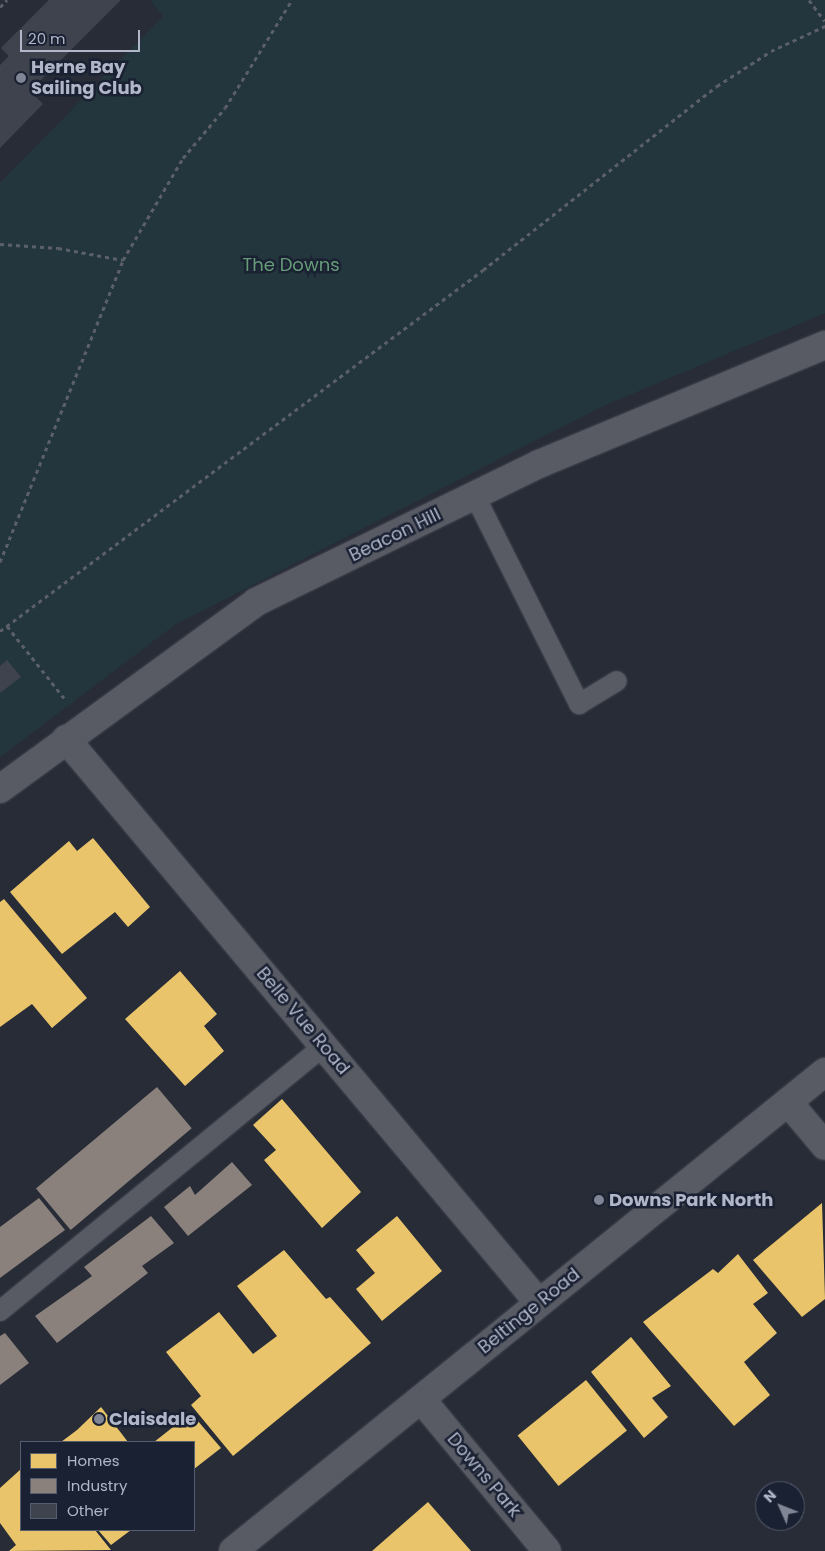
<!DOCTYPE html>
<style>
body{margin:0}
#map{position:relative;width:825px;height:1551px;overflow:hidden;background:#272c37;font-family:Poppins,sans-serif}
div>[style]{position:absolute}
.green>*{inset:0;background:#24363d}
.homes>*{inset:0;background:#e9c46a;transform-origin:0 0}
.industry>*{inset:0;background:#8a817c;transform-origin:0 0}
.building>*{inset:0;background:#3f434d}
.path>*{height:3px;margin-top:-1.5px;transform-origin:0;background:repeating-linear-gradient(90deg,#5b5f68 0 4px,transparent 0 8px)}
.roads{filter:drop-shadow(0 0 1px #444750) drop-shadow(0 0 1px #444750)}
.service>*{height:20px;margin:-10px;padding:0 10px;transform-origin:10px;border-radius:10px;background:#585b64}
.minor>*{height:28px;margin:-14px;padding:0 14px;transform-origin:14px;border-radius:14px;background:#585b64}
.tertiary>*{height:28px;margin:-14px;padding:0 14px;transform-origin:14px;border-radius:14px;background:#585b64}
.dots>*{width:14px;height:14px;translate:-50% -50%;box-sizing:border-box;border:2px solid #1a2132;border-radius:50%}
span{translate:-50% -50%;white-space:nowrap;text-align:center;line-height:1.15;-webkit-text-stroke:5px #1a2132;paint-order:stroke}
.poi-label{font-size:18px;color:#b1b7c9;font-weight:700}
.left{translate:0 -50%;text-align:left}
.park-label{font-size:18px;color:#669c78}
.street-label{font-size:18px;color:#b1b7c9}
.legend{position:absolute;left:20px;top:1441px;width:175px;height:90px;box-sizing:border-box;background:#1a2132;border:1px solid #565d6e;margin:0;padding:6px 9px;list-style:none;font-size:15px;color:#b1b7c9}
.legend li{display:flex;align-items:center;gap:10px;height:25px}
.legend b{width:25px;border:1px solid #565d6e}
.north{position:absolute;left:755px;top:1481px;width:50px;height:50px;box-sizing:border-box;background:#1a2132;border:1px solid #565d6e;border-radius:50%;rotate:314deg;font-size:14px;font-weight:700;line-height:20px;text-align:center;color:#b1b7c9}
.north::after{content:'';display:block;margin:auto;width:18px;height:22px;background:#818696;clip-path:polygon(50% 0,100% 100%,50% 72%,0 100%)}
.scale{position:absolute;left:20px;top:30px;width:120px;height:22px;box-sizing:border-box;border:2px solid #b1b7c9;border-top:0;padding-left:6px;font-size:15px;line-height:18px;white-space:nowrap;color:#b1b7c9;-webkit-text-stroke:4px #1a2132;paint-order:stroke}
</style>
<div id="map">
<div class="green">
<div style="clip-path:polygon(150px 0,825px 0,825px 313px,603px 406px,176px 624px,0 757px,0 183px,163px 16px)"></div>
</div>
<div class="homes">
<div style="clip-path:polygon(93px 838px,150px 907px,128px 927px,115px 912px,62px 954px,10px 892px,69px 841px,77px 851px)"></div>
<div style="clip-path:polygon(4px 899px,87px 998px,52px 1028px,32px 1004px,0 1027px,0 902px)"></div>
<div style="clip-path:polygon(180px 971px,217px 1014px,204px 1026px,224px 1051px,185px 1086px,125px 1019px)"></div>
<div style="clip-path:polygon(282px 1099px,361px 1192px,322px 1228px,264px 1160px,276px 1150px,253px 1125px)"></div>
<div style="clip-path:polygon(822px 1203px,825px 1299px,802px 1317px,753px 1260px)"></div>
<div style="clip-path:polygon(397px 1216px,442px 1271px,382px 1321px,356px 1289px,375px 1273px,356px 1250px)"></div>
<div style="clip-path:polygon(284px 1250px,326px 1299px,330px 1297px,371px 1343px,233px 1456px,191px 1405px,201px 1396px,166px 1352px,219px 1312px,253px 1354px,277px 1336px,237px 1286px)"></div>
<div style="clip-path:polygon(738px 1254px,768px 1293px,753px 1304px,777px 1333px,744px 1362px,770px 1395px,734px 1426px,643px 1322px,713px 1269px,718px 1273px)"></div>
<div style="clip-path:polygon(631px 1337px,671px 1386px,652px 1398px,668px 1417px,644px 1438px,591px 1372px)"></div>
<div style="left:586px;top:1380px;width:65px;height:88px;rotate:51deg"></div>
<div style="clip-path:polygon(101px 1407px,128px 1442px,61px 1442px,77px 1430px)"></div>
<div style="clip-path:polygon(191px 1413px,221px 1448px,194px 1469px,194px 1442px,154px 1442px)"></div>
<div style="clip-path:polygon(21px 1469px,21px 1530px,95px 1530px,111px 1550px,9px 1551px,16px 1545px,0 1523px,0 1488px)"></div>
<div style="clip-path:polygon(428px 1502px,471px 1551px,372px 1551px)"></div>
<div style="clip-path:polygon(98px 1530px,131px 1530px,111px 1545px)"></div>
</div>
<div class="industry">
<div style="left:157px;top:1087px;width:54px;height:158px;rotate:50deg"></div>
<div style="clip-path:polygon(232px 1162px,252px 1185px,188px 1236px,164px 1207px,190px 1186px,195px 1195px)"></div>
<div style="clip-path:polygon(39px 1198px,65px 1230px,0 1278px,0 1227px)"></div>
<div style="clip-path:polygon(151px 1216px,174px 1243px,142px 1266px,148px 1273px,57px 1343px,35px 1316px,92px 1276px,84px 1267px)"></div>
<div style="clip-path:polygon(5px 1333px,29px 1363px,0 1385px,0 1336px)"></div>
</div>
<div class="building">
<div style="clip-path:polygon(49px 0,121px 0,30px 91px,43px 104px,0 148px,0 65px,9px 56px,1px 48px)"></div>
<div style="clip-path:polygon(7px 660px,21px 677px,0 693px,0 666px)"></div>
</div>
<div class="path">
<div style="left:809px;top:0;width:26px;rotate:53deg"></div>
<div style="left:0;top:7px;width:10px;rotate:-45deg"></div>
<div style="left:0;top:244px;width:58px;rotate:3.9deg"></div>
<div style="left:58px;top:248px;width:66px;rotate:10.5deg"></div>
<div style="left:0;top:562px;width:326px;rotate:-67.8deg"></div>
<div style="left:123px;top:260px;width:118px;rotate:-59.5deg"></div>
<div style="left:183px;top:158px;width:65px;rotate:-50deg"></div>
<div style="left:225px;top:108px;width:127px;rotate:-58.2deg"></div>
<div style="left:7px;top:626px;width:92px;rotate:51.6deg"></div>
<div style="left:0;top:631px;width:603px;rotate:-36.77deg"></div>
<div style="left:483px;top:270px;width:298px;rotate:-38.2deg"></div>
<div style="left:717px;top:86px;width:64px;rotate:-32.9deg"></div>
<div style="left:771px;top:51px;width:60px;rotate:-24.8deg"></div>
</div>
<div class="roads">
<div class="service">
<div style="left:475px;top:496px;width:233px;rotate:63.4deg"></div>
<div style="left:579px;top:704px;width:44px;rotate:-31.2deg"></div>
<div style="left:0;top:1311px;width:419px;rotate:-39.3deg"></div>
</div>
<div class="minor">
<div style="left:66px;top:739px;width:736px;rotate:50.02deg"></div>
<div style="left:0;top:789px;width:317px;rotate:-36.1deg"></div>
<div style="left:256px;top:602px;width:315px;rotate:-26deg"></div>
<div style="left:539px;top:464px;width:310px;rotate:-22.6deg"></div>
<div style="left:788px;top:1102px;width:57px;rotate:49.9deg"></div>
<div style="left:421px;top:1399px;width:197px;rotate:50.3deg"></div>
</div>
<div class="tertiary">
<div style="left:233px;top:1551px;width:762px;rotate:-38.98deg"></div>
</div>
</div>
<div class="dots">
<div style="left:21px;top:78px;background:#818696"></div>
<div style="left:599px;top:1200px;background:#818696"></div>
<div style="left:99px;top:1419px;background:#818696"></div>
</div>
<div class="poi-label">
<span class="left" style="left:31px;top:78px">Herne Bay<br>Sailing Club</span>
<span class="left" style="left:609px;top:1200px">Downs Park North</span>
<span class="left" style="left:109px;top:1419px">Claisdale</span>
</div>
<div class="park-label">
<span style="left:291px;top:265px">The Downs</span>
</div>
<div class="street-label">
<span style="left:395px;top:535px;rotate:-26deg">Beacon Hill</span>
<span style="left:303px;top:1021px;rotate:50deg">Belle Vue Road</span>
<span style="left:529px;top:1311px;rotate:-39deg">Beltinge Road</span>
<span style="left:484px;top:1475px;rotate:50deg">Downs Park</span>
</div>
<ul class="legend">
<li><b style="height:14px;background:#e9c46a"></b>Homes</li>
<li><b style="height:14px;background:#8a817c"></b>Industry</li>
<li><b style="height:14px;background:#3f434d"></b>Other</li>
</ul>
<div class="north">N</div>
<div class="scale">20 m</div>
</div>
